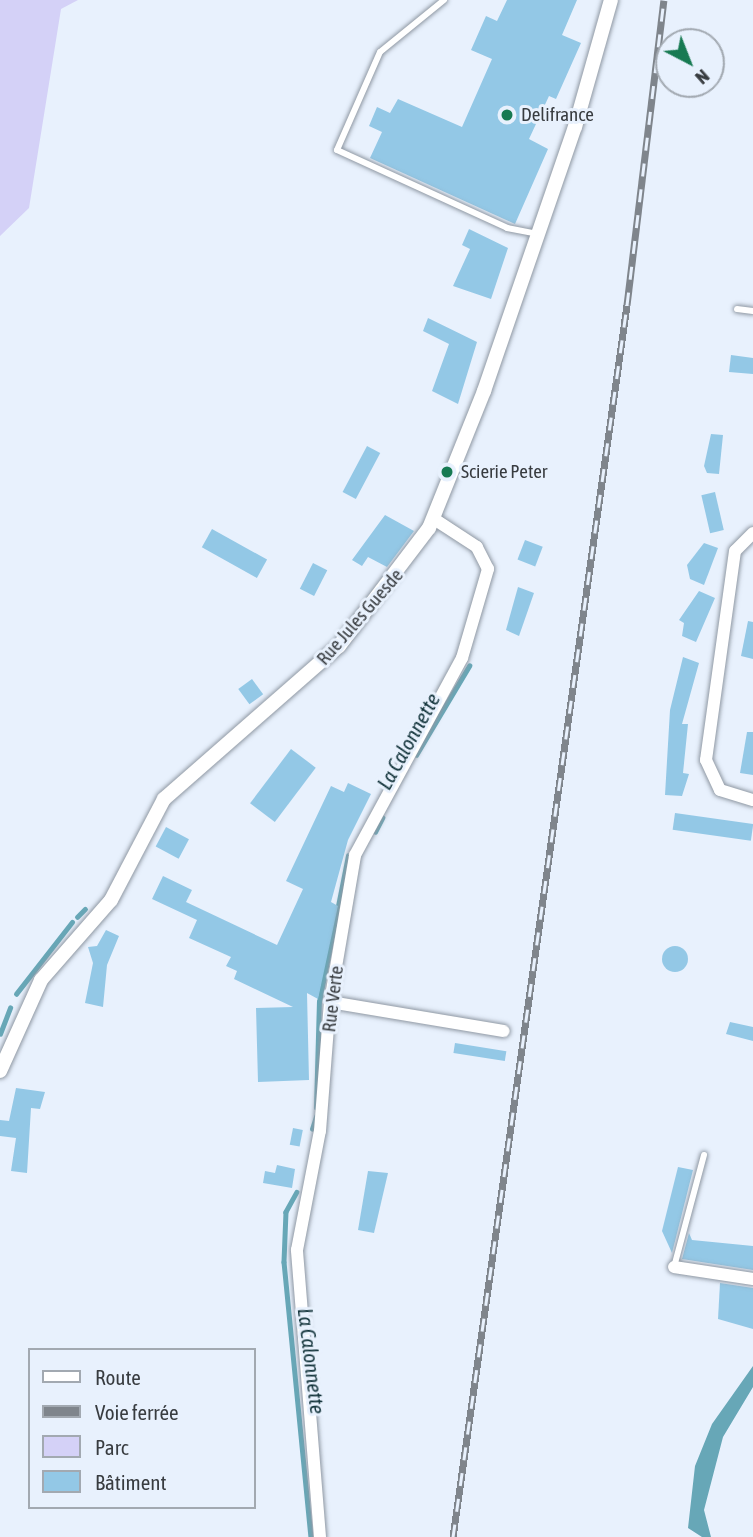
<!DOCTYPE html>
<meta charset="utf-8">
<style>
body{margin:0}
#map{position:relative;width:753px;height:1537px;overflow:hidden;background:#e8f1fd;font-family:"Asap Condensed",sans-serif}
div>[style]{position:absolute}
.green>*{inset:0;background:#d4d1f7}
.water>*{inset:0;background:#67a7b7}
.stream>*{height:4.5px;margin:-2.25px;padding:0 2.25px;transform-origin:2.25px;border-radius:2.25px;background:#67a7b7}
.building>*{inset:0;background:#93c8e6;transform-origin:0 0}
.round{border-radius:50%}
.roads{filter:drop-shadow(0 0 2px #8f98a3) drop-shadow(0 0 2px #8f98a3)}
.service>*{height:6px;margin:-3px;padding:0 3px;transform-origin:3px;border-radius:3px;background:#fff}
.minor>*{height:12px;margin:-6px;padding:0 6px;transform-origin:6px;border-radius:6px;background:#fff}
.tertiary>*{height:14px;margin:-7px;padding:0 7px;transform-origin:7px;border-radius:7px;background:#fff}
.rail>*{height:7px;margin-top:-3.5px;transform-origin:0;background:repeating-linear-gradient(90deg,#e8f1fd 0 13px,#7f858c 0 26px);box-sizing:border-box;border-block:2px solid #7f858c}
.dots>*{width:19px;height:19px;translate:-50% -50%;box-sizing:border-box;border:4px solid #e8f1fd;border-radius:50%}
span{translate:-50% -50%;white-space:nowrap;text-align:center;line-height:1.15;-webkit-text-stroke:6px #e8f1fd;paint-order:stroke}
.poi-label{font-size:19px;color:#383c40}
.left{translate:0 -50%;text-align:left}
.street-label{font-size:19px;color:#383c40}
.water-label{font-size:21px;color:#12333a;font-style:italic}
.legend{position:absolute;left:28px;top:1348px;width:228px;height:161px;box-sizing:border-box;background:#e8f1fd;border:2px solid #a2a9b1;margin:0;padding:9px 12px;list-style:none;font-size:21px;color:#383c40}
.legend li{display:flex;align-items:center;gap:14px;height:35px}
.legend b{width:35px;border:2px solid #a2a9b1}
.north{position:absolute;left:655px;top:28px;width:70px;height:70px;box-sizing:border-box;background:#e8f1fd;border:2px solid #a2a9b1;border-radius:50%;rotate:138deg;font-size:19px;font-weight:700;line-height:28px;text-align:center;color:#383c40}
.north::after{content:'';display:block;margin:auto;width:24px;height:32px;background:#177a52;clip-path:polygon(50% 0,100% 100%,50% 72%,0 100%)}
</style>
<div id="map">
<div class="green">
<div style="clip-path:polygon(0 0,78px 0,61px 9px,29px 208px,0 236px)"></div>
</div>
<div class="water">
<div style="clip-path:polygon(753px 1366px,753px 1387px,723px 1437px,704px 1510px,711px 1537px,702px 1537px,688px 1528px,695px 1466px,712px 1424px)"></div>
</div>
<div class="stream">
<div style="left:416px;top:755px;width:104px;rotate:-59.2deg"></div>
<div style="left:375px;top:832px;width:16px;rotate:-63deg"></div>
<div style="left:77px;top:917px;width:11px;rotate:-45deg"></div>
<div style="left:16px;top:994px;width:91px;rotate:-52.1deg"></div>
<div style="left:0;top:1034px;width:28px;rotate:-69deg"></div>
<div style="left:316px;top:1108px;width:106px;rotate:-88.4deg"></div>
<div style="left:319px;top:1002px;width:149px;rotate:-78.8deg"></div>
<div style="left:312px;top:1129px;width:13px;rotate:-72deg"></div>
<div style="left:297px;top:1192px;width:23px;rotate:119deg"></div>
<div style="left:286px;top:1212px;width:50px;rotate:92.3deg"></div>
<div style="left:284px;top:1262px;width:276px;rotate:84.4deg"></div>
</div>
<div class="building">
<div style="clip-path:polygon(507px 0,577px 0,562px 35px,581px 43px,556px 99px,549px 96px,529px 139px,548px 149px,515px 224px,370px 158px,382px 132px,369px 126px,377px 107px,390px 113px,398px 99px,462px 127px,492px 59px,471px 50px,486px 16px,497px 21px)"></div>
<div style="clip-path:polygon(469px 229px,508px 248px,491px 299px,453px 286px,470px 249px,462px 245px)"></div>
<div style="clip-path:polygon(428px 318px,477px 342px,458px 404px,432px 391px,449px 344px,423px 331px)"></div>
<div style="clip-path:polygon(731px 355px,753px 358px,753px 374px,729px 372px)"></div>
<div style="clip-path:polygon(711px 434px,723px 435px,719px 474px,707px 473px,704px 466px)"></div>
<div style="left:367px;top:446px;width:15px;height:52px;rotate:28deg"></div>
<div style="left:715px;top:492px;width:39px;height:14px;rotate:77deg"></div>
<div style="clip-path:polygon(385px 515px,414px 531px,387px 567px,368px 557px,362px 566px,352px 560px)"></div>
<div style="left:212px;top:529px;width:63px;height:21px;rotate:29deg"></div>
<div style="left:525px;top:540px;width:19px;height:21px;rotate:21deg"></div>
<div style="clip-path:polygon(704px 543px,718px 548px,704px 585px,690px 579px,687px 565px)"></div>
<div style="left:313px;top:563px;width:16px;height:29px;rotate:27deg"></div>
<div style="clip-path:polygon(518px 587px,534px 593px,519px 636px,506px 630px)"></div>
<div style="clip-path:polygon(699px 591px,715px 598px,696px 642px,682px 636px,684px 623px,679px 620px)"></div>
<div style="clip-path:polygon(748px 621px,753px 622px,753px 659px,741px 656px)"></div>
<div style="clip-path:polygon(683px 657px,699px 663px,682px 724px,688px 724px,683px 773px,689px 774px,682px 796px,665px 795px,670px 710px)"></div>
<div style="left:252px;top:679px;width:19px;height:17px;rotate:54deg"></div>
<div style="clip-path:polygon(747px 732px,753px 732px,753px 775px,740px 773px)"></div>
<div style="left:291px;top:749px;width:31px;height:68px;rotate:37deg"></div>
<div style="clip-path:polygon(348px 783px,371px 794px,348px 840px,331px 902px,338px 906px,318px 999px,307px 993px,309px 1080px,258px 1082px,256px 1008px,293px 1007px,234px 979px,237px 971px,226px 966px,231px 957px,189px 938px,197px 920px,152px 899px,163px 876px,192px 890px,186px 902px,277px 945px,303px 889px,286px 881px,331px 786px,344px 792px)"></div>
<div style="left:675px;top:813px;width:79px;height:17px;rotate:8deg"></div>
<div style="left:166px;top:827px;width:26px;height:22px;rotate:28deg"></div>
<div style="clip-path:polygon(106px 930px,119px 936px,107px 965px,103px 1007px,85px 1003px,93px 963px,88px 947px,97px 946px)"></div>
<div class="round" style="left:662px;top:946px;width:26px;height:26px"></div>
<div style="clip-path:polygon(730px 1022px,753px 1027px,753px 1041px,726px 1034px)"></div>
<div style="left:455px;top:1043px;width:52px;height:10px;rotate:9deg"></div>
<div style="clip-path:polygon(16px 1088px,45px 1092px,40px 1109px,31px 1108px,27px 1173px,11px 1171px,16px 1138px,0 1136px,0 1120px,9px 1121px)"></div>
<div style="left:293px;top:1128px;width:10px;height:17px;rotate:11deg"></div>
<div style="clip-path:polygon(277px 1165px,295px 1169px,292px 1188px,263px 1183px,265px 1171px,275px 1173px)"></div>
<div style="clip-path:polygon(678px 1167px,693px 1170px,672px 1253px,662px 1231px)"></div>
<div style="clip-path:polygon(368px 1171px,388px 1173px,374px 1233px,358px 1230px)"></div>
<div style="clip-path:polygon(689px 1233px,692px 1240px,753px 1246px,753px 1270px,682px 1259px)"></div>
<div style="clip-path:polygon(720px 1283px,753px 1288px,753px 1329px,718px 1319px)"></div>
</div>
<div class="roads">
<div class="service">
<div style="left:444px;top:0;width:82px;rotate:140.9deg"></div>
<div style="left:380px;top:52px;width:107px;rotate:113.7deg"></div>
<div style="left:337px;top:150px;width:187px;rotate:24.6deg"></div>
<div style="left:507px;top:228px;width:31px;rotate:11deg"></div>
<div style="left:737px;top:309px;width:16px;rotate:7deg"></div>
<div style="left:674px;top:1267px;width:116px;rotate:-75deg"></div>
</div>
<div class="minor">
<div style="left:753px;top:533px;width:25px;rotate:135deg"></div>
<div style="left:735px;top:551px;width:211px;rotate:97.9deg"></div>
<div style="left:706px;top:760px;width:33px;rotate:65deg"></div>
<div style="left:720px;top:790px;width:34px;rotate:17deg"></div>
<div style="left:330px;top:1002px;width:176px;rotate:9.5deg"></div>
<div style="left:674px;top:1267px;width:80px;rotate:8.6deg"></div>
<div style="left:320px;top:1537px;width:288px;rotate:-94.6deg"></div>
<div style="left:297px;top:1250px;width:121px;rotate:-79.1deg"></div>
<div style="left:320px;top:1131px;width:129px;rotate:-85.6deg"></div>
<div style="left:330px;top:1002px;width:149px;rotate:-80.3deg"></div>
<div style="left:355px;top:855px;width:224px;rotate:-61.5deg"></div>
<div style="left:462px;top:658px;width:93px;rotate:-73.7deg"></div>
<div style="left:488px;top:569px;width:25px;rotate:-117deg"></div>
<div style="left:477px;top:547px;width:51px;rotate:-146.9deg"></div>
</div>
<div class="tertiary">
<div style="left:0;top:1071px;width:100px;rotate:-65.7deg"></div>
<div style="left:41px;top:980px;width:106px;rotate:-48.8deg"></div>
<div style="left:111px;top:900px;width:114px;rotate:-62.3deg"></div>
<div style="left:164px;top:799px;width:232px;rotate:-41.2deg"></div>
<div style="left:339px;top:646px;width:148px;rotate:-52.7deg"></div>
<div style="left:429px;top:528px;width:148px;rotate:-68.1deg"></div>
<div style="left:484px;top:391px;width:279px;rotate:-71deg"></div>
<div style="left:575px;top:127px;width:132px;rotate:-74.2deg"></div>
</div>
</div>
<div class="rail">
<div style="left:453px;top:1537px;width:1244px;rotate:-81.96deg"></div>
<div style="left:627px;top:305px;width:307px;rotate:-83.1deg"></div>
</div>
<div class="dots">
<div style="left:507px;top:115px;background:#177a52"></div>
<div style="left:447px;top:472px;background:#177a52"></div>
</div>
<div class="poi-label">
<span class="left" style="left:521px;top:115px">Delifrance</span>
<span class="left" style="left:461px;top:472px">Scierie Peter</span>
</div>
<div class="street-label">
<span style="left:360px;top:617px;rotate:-49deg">Rue Jules Guesde</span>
<span style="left:333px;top:999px;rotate:-83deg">Rue Verte</span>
</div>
<div class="water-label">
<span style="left:408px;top:741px;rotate:-61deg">La Calonnette</span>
<span style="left:312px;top:1361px;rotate:83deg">La Calonnette</span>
</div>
<ul class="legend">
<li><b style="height:9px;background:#fff"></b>Route</li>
<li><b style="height:9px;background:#7f858c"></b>Voie ferrée</li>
<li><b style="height:19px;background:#d4d1f7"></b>Parc</li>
<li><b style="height:19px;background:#93c8e6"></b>Bâtiment</li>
</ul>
<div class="north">N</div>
</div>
